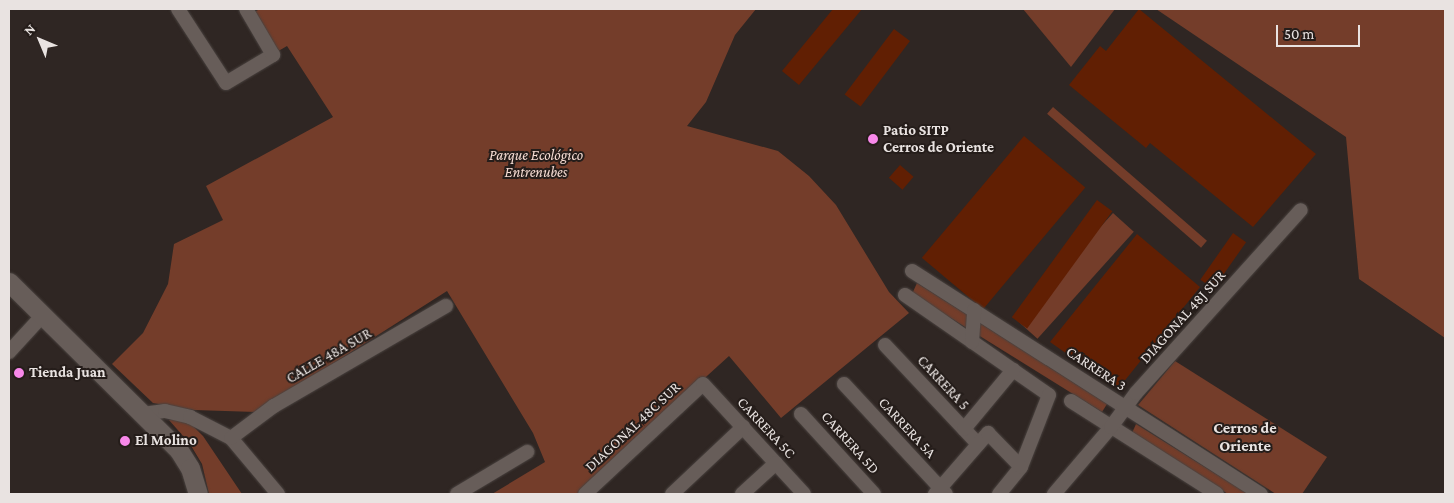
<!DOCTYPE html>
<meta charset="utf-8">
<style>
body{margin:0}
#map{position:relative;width:1454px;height:503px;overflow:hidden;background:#2f2623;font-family:"Crimson Pro",serif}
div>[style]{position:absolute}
.green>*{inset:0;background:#743d2a;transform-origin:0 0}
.building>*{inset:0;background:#611f03;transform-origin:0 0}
.roads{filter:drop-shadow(0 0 1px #49423f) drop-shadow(0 0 1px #49423f)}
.street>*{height:14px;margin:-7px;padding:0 7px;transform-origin:7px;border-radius:7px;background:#675d59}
.secondary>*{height:19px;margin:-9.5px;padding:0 9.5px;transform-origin:9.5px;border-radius:9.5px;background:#675d59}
.dots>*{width:14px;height:14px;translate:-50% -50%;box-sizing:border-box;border:2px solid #251d1a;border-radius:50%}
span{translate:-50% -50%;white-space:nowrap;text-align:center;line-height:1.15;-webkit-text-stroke:4px #251d1a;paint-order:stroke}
.poi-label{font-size:15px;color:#e9e3e1;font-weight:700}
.left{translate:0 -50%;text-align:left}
.park-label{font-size:15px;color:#f6dcd3;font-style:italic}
.street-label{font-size:15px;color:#e9e3e1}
.neighbourhood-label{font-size:16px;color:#e9e3e1;font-weight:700}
.frame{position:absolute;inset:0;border:10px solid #e9e3e1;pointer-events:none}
.north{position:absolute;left:15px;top:15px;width:50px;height:50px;-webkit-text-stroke:4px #251d1a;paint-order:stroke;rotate:315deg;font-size:14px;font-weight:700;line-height:20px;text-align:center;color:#e9e3e1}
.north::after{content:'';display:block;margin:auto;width:18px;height:22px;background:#e9e3e1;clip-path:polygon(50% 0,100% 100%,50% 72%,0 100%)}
.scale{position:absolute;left:1276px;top:25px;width:84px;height:22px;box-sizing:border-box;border:2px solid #e9e3e1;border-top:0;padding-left:6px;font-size:15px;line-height:18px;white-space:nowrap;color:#e9e3e1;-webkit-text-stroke:4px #251d1a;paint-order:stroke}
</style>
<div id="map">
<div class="green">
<div style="clip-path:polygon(260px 9px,756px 9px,735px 35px,706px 102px,687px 126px,778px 151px,809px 176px,836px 205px,889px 292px,909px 313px,781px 418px,729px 356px,577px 494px,492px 494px,545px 462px,533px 433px,447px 291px,257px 412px,194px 410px,153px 403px,112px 364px,143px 333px,168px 284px,174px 244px,223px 220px,206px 186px,333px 117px,287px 46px,275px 53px,252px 13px)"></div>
<div style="clip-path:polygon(1023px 9px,1115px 9px,1071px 67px)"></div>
<div style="clip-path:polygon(1156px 9px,1445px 9px,1445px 338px,1359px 279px,1346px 137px)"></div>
<div style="left:1053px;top:107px;width:204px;height:9px;rotate:41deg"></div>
<div style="left:1113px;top:213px;width:28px;height:144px;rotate:42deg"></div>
<div style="clip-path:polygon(917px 283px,1107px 404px,1102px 412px,912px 294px)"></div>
<div style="clip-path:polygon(1175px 361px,1327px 457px,1302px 494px,1276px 494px,1138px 405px)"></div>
<div style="clip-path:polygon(180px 419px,192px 425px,203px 436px,242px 494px,209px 494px,202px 464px,190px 444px,169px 420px)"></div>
<div style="clip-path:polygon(1136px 424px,1248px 494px,1228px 494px,1132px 433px)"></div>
</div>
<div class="building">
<div style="clip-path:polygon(833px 9px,862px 9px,799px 85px,782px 71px)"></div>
<div style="clip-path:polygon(1139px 9px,1316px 154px,1253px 227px,1150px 143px,1146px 148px,1069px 85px,1100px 46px,1106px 51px)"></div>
<div style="left:894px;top:29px;width:20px;height:82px;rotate:37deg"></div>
<div style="left:1024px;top:136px;width:80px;height:159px;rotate:40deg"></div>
<div style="left:900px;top:165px;width:18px;height:17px;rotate:41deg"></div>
<div style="left:1097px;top:200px;width:19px;height:145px;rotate:36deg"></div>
<div style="left:1233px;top:233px;width:16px;height:57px;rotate:35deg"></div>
<div style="clip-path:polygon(1137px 234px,1200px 287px,1118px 389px,1092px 368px,1090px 370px,1050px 342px)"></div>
</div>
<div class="roads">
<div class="street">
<div style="left:178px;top:9px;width:88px;rotate:57deg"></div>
<div style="left:226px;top:83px;width:55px;rotate:-30.8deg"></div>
<div style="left:273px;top:55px;width:53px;rotate:-120.4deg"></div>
<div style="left:912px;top:271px;width:414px;rotate:32.6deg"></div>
<div style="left:905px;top:295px;width:175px;rotate:34.8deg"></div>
<div style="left:1049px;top:395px;width:77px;rotate:111.3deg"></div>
<div style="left:1021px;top:467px;width:35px;rotate:129deg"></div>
<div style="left:972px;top:342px;width:32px;rotate:-86deg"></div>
<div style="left:885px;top:345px;width:136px;rotate:46.8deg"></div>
<div style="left:9px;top:352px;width:50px;rotate:-47.4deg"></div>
<div style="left:844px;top:384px;width:150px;rotate:47.2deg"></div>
<div style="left:1071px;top:401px;width:173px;rotate:32.5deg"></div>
<div style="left:143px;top:414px;width:22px;rotate:-8deg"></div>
<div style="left:165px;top:411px;width:26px;rotate:13deg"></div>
<div style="left:190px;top:417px;width:46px;rotate:27.1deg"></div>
<div style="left:231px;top:438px;width:73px;rotate:50deg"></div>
<div style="left:801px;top:414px;width:108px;rotate:47.6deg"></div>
<div style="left:964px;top:429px;width:77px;rotate:-50.3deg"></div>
<div style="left:231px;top:438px;width:54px;rotate:-36.7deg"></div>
<div style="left:274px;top:406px;width:199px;rotate:-30.2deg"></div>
<div style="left:457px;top:494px;width:82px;rotate:-31deg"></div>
<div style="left:585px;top:494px;width:161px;rotate:-43deg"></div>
<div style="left:703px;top:384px;width:149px;rotate:47.4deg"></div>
<div style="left:672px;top:494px;width:98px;rotate:-43.3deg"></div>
<div style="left:742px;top:494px;width:46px;rotate:-42.4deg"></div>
<div style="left:935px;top:494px;width:81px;rotate:-49deg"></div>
<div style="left:988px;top:433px;width:47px;rotate:45.9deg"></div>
<div style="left:1054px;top:494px;width:88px;rotate:-49.6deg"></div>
<div style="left:1111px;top:427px;width:42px;rotate:-53.7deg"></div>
<div style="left:1136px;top:393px;width:246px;rotate:-48deg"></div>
</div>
<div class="secondary">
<div style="left:9px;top:282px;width:238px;rotate:44.7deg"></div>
<div style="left:178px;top:449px;width:22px;rotate:58deg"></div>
<div style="left:190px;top:468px;width:27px;rotate:73deg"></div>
</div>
</div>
<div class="dots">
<div style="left:873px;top:139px;background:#f888e9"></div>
<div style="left:19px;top:373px;background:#f888e9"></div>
<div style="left:125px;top:441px;background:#f888e9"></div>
</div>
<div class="poi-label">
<span class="left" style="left:883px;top:139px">Patio SITP<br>Cerros de Oriente</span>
<span class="left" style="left:29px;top:373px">Tienda Juan</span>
<span class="left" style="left:135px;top:441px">El Molino</span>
</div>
<div class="park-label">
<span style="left:536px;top:164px">Parque Ecológico<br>Entrenubes</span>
</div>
<div class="street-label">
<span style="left:1183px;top:317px;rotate:-48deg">DIAGONAL 48J SUR</span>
<span style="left:329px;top:356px;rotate:-30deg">CALLE 48A SUR</span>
<span style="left:1096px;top:369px;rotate:33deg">CARRERA 3</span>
<span style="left:943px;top:383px;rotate:47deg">CARRERA 5</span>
<span style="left:633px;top:427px;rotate:-43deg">DIAGONAL 48C SUR</span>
<span style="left:766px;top:428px;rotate:47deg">CARRERA 5C</span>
<span style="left:907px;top:428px;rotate:47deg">CARRERA 5A</span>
<span style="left:850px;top:443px;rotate:48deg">CARRERA 5D</span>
</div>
<div class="neighbourhood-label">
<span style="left:1245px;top:437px">Cerros de<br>Oriente</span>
</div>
<div class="frame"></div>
<div class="north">N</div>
<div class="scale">50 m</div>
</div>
